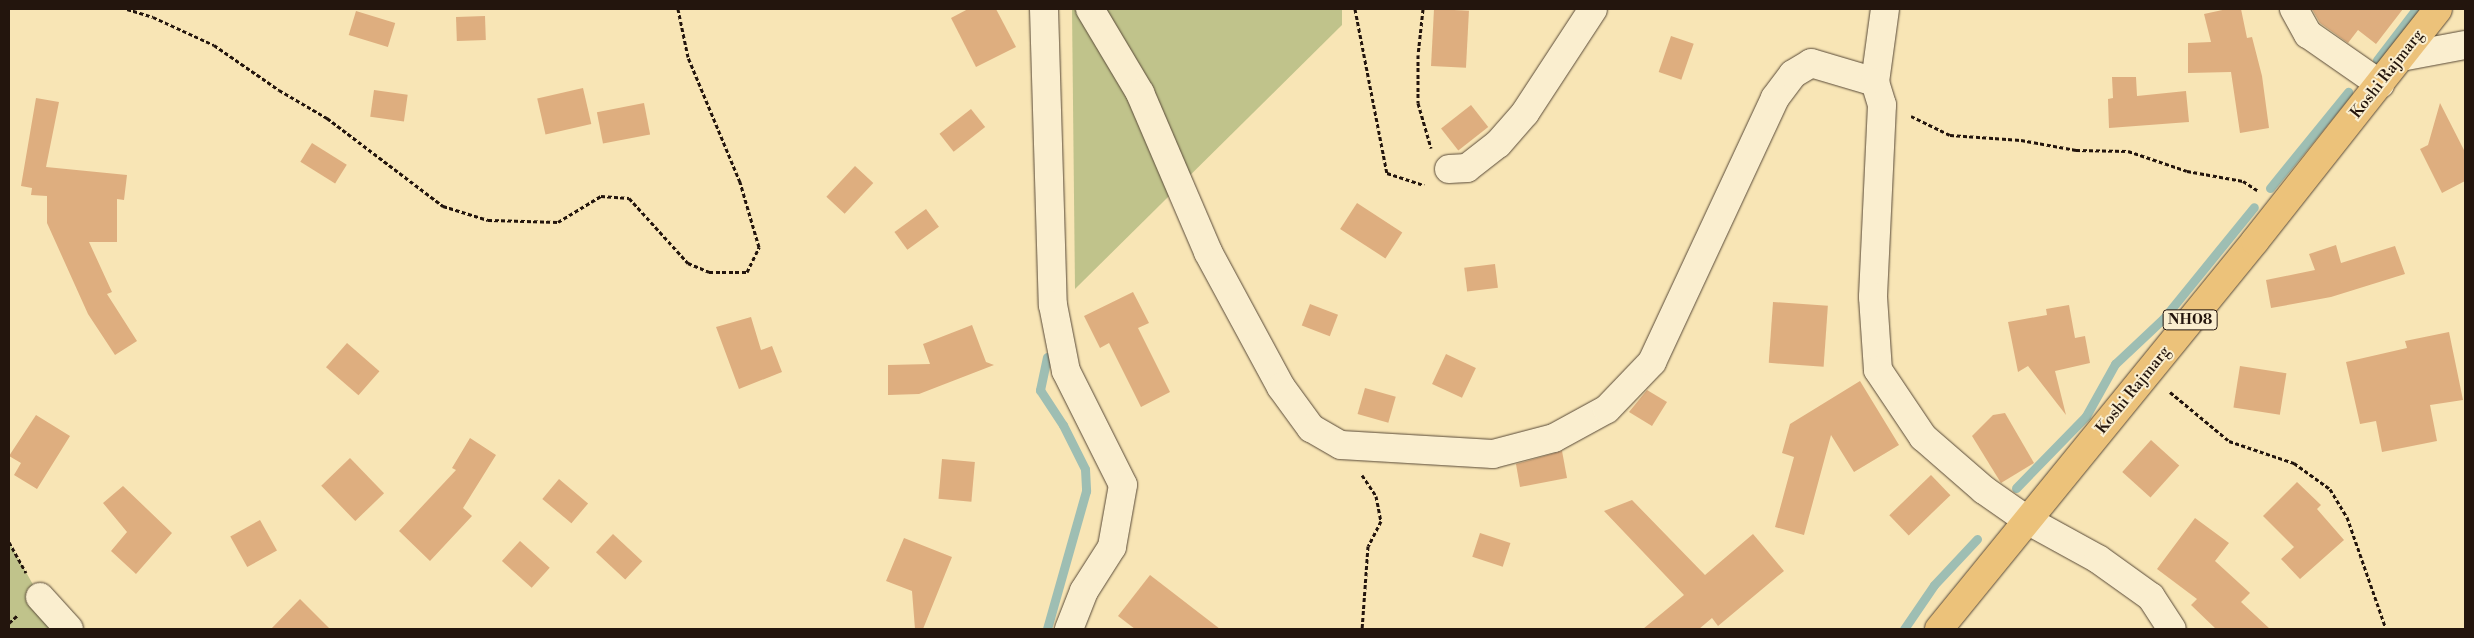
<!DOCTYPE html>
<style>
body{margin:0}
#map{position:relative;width:2474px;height:638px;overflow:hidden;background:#f8e5b5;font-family:"Libre Bodoni",serif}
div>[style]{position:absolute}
.green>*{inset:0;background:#c0c38b}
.stream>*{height:9px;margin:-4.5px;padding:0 4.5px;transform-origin:4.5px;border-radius:4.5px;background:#9ebeb3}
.building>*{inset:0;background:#deae7f;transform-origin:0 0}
.path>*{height:3px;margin-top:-1.5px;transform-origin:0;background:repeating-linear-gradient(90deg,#23150d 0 4px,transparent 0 6.5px)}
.roads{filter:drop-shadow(0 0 1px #584937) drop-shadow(0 0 1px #584937)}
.minor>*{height:28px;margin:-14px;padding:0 14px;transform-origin:14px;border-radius:14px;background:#faeecf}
.major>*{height:28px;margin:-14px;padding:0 14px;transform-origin:14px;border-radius:14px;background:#ecc27a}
span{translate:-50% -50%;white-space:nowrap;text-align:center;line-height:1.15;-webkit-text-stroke:4px #faeecf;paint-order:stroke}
.shield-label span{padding:1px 4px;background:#faeecf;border:1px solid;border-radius:4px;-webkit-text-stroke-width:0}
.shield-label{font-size:15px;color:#23150d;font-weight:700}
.street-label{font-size:16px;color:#23150d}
.frame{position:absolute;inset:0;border:10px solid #23150d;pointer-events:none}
</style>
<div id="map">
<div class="green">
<div style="clip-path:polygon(1072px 9px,1342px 9px,1342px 25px,1075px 289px)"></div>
<div style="clip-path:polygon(9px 542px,40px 597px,69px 629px,9px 629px)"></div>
</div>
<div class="stream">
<div style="left:2377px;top:60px;width:64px;rotate:-52.6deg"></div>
<div style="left:2270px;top:188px;width:124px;rotate:-50.9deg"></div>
<div style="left:1047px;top:357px;width:34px;rotate:102deg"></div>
<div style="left:1040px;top:390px;width:42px;rotate:56.7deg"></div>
<div style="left:1063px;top:425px;width:49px;rotate:63.4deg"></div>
<div style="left:1085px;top:469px;width:22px;rotate:87deg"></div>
<div style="left:1086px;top:491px;width:143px;rotate:105.8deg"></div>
<div style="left:2016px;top:488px;width:100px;rotate:-45.8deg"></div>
<div style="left:2086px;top:416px;width:60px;rotate:-60.9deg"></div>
<div style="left:2115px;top:364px;width:66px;rotate:-43.2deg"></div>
<div style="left:2163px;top:319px;width:144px;rotate:-50.9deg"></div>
<div style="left:1904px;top:629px;width:53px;rotate:-55.7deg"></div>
<div style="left:1934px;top:585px;width:63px;rotate:-46.9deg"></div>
</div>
<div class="building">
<div style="clip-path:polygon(968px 9px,996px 9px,1016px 47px,976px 67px,951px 18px)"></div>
<div style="left:1434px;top:9px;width:35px;height:57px;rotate:3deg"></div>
<div style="clip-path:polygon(2227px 9px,2241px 9px,2247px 38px,2252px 37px,2262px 76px,2269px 128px,2240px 133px,2231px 72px,2188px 73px,2188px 43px,2211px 42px,2204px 14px)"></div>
<div style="clip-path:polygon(2312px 9px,2403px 9px,2376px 44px,2358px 30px,2348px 43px,2320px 23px)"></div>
<div style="left:356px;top:11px;width:41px;height:25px;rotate:17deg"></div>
<div style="left:485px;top:16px;width:24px;height:29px;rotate:88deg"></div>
<div style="left:1671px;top:36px;width:24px;height:38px;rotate:19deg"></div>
<div style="clip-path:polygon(2112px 77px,2136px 77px,2137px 96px,2186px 91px,2189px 122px,2109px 128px,2108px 99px,2113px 98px)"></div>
<div style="left:583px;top:88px;width:37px;height:47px;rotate:77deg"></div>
<div style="left:374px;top:90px;width:34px;height:27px;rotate:8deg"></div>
<div style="clip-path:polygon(36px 98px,59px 102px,46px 167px,127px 175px,124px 200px,117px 199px,117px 242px,89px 242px,112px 292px,107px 294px,137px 341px,115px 355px,88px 314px,47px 223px,47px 196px,31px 195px,32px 188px,21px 186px)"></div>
<div style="left:644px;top:103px;width:32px;height:48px;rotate:79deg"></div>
<div style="clip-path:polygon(2440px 103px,2465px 152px,2465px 181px,2442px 193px,2420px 149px,2428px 145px)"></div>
<div style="left:1471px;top:105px;width:28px;height:38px;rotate:52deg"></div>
<div style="left:971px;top:109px;width:23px;height:40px;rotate:52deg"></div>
<div style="left:312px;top:143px;width:41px;height:22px;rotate:32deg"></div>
<div style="left:855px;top:166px;width:25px;height:42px;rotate:43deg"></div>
<div style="left:1357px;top:203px;width:54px;height:31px;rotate:33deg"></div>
<div style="left:926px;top:209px;width:22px;height:39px;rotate:54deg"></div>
<div style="clip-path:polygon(2336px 245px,2341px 263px,2395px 246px,2405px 274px,2331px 297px,2271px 308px,2266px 280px,2315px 270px,2309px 254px)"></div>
<div style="left:1495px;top:264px;width:24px;height:31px;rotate:83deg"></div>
<div style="clip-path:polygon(1133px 292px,1149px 323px,1138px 328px,1170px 392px,1141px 407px,1109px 343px,1100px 348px,1084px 316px)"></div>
<div style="left:1773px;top:302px;width:55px;height:61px;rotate:4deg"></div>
<div style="left:1310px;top:304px;width:30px;height:23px;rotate:21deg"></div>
<div style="clip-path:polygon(2069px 305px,2075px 338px,2085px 336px,2090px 363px,2055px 371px,2066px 415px,2028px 366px,2018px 372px,2008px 322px,2047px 315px,2046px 309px)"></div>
<div style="clip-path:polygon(751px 317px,761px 350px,772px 346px,782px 372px,739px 389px,716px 327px)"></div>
<div style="clip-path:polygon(972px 325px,986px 362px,994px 365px,919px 394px,888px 395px,888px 365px,930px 364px,923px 344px)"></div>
<div style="clip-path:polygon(2449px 332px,2463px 400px,2430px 405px,2437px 441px,2382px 452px,2376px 421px,2360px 424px,2346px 362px,2407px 348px,2405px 341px)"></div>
<div style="left:347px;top:343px;width:43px;height:32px;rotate:41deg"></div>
<div style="left:1446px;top:354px;width:33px;height:33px;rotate:25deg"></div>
<div style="left:2240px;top:366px;width:47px;height:42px;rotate:9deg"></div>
<div style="clip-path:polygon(1860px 381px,1899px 445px,1854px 472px,1831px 435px,1804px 535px,1775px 527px,1794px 457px,1782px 453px,1790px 424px)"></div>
<div style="left:1365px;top:388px;width:32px;height:27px;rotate:16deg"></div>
<div style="clip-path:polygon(1647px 390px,1667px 402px,1652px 426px,1629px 412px)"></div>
<div style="clip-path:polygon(2005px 413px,2034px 463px,2001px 483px,1972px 436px,1993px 415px)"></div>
<div style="clip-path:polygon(36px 415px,70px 436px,37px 489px,14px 475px,21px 463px,9px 456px)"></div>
<div style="clip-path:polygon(470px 438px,496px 455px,463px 508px,472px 516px,430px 561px,399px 531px,456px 470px,452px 468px)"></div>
<div style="left:2151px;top:440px;width:38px;height:43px;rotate:42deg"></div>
<div style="clip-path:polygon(1562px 451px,1567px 478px,1520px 487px,1516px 464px)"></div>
<div style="left:350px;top:458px;width:49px;height:40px;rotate:46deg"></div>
<div style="left:942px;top:459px;width:33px;height:40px;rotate:5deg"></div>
<div style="left:1931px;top:475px;width:28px;height:58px;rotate:46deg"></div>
<div style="left:559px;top:479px;width:38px;height:26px;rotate:40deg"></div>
<div style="clip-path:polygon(2297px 482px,2321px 505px,2317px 509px,2344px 540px,2300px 579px,2281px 559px,2294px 547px,2263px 516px)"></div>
<div style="clip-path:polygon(123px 486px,172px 533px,136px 574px,111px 551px,127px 532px,103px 503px)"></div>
<div style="clip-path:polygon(1632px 500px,1705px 575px,1753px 534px,1784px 571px,1718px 626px,1712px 618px,1699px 629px,1643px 629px,1684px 595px,1604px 511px)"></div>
<div style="clip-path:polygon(2195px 518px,2229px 543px,2215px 561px,2250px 593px,2241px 602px,2270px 629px,2216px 629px,2191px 605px,2197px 599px,2157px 569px)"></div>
<div style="left:260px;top:520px;width:35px;height:34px;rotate:61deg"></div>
<div style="left:1480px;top:533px;width:32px;height:25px;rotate:18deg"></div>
<div style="left:613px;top:534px;width:40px;height:25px;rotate:43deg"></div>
<div style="clip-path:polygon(904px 538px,952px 557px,923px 629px,915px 629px,912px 591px,886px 581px)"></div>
<div style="left:520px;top:541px;width:40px;height:27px;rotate:42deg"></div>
<div style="clip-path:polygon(1150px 575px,1220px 629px,1135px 629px,1118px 616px)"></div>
<div style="clip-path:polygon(300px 599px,330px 629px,271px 629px)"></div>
</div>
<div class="path">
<div style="left:127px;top:9px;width:27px;rotate:17deg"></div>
<div style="left:153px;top:17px;width:67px;rotate:24.7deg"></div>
<div style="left:214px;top:45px;width:79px;rotate:34.7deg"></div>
<div style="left:279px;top:90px;width:56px;rotate:30.3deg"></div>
<div style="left:327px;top:118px;width:146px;rotate:37.2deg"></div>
<div style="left:443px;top:206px;width:47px;rotate:17.3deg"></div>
<div style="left:488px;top:220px;width:70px;rotate:1.6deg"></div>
<div style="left:558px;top:222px;width:50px;rotate:-31.2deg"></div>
<div style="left:601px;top:196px;width:28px;rotate:4deg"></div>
<div style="left:629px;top:198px;width:88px;rotate:47.8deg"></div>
<div style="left:688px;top:263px;width:23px;rotate:23deg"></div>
<div style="left:709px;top:272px;width:38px"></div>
<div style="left:747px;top:272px;width:28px;rotate:-64deg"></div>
<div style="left:759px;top:247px;width:68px;rotate:-106.3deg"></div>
<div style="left:740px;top:182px;width:135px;rotate:-112.6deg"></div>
<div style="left:688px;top:57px;width:49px;rotate:-101.8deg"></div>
<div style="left:1355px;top:9px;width:167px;rotate:79deg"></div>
<div style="left:1387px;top:173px;width:39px;rotate:18deg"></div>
<div style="left:1423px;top:9px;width:46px;rotate:96.2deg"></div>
<div style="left:1418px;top:55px;width:48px;rotate:90deg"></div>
<div style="left:1418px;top:103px;width:47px;rotate:73.9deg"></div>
<div style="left:1911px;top:116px;width:43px;rotate:26deg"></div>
<div style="left:1950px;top:135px;width:71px;rotate:4deg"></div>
<div style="left:2021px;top:140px;width:56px;rotate:10.3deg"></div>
<div style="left:2076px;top:150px;width:52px;rotate:1.1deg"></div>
<div style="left:2128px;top:151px;width:62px;rotate:18.7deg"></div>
<div style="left:2187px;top:171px;width:57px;rotate:10.1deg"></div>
<div style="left:2243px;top:181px;width:17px;rotate:33deg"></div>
<div style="left:2170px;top:392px;width:77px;rotate:39.7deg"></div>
<div style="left:2229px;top:441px;width:69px;rotate:18.7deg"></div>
<div style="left:2294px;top:463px;width:44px;rotate:35.8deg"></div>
<div style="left:2330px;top:489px;width:33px;rotate:59deg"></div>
<div style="left:2347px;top:517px;width:119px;rotate:70.8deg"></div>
<div style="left:1362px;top:475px;width:25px;rotate:56deg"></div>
<div style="left:1376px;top:496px;width:25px;rotate:79deg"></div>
<div style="left:1381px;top:521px;width:28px;rotate:117deg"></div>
<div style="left:1368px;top:546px;width:83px;rotate:94.1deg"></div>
<div style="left:9px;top:542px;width:35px;rotate:61deg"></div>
<div style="left:9px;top:623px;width:12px;rotate:-42deg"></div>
</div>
<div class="roads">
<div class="minor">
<div style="left:1044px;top:9px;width:296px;rotate:88.3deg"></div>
<div style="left:1053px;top:305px;width:67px;rotate:78.9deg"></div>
<div style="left:1066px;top:371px;width:127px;rotate:63.4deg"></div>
<div style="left:1123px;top:485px;width:63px;rotate:100.1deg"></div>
<div style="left:1112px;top:547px;width:52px;rotate:122.5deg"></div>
<div style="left:1084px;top:591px;width:41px;rotate:111.5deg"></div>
<div style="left:1090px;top:9px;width:98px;rotate:59.2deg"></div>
<div style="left:1140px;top:93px;width:173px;rotate:66.8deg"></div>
<div style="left:1208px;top:252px;width:153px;rotate:61.6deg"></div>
<div style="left:1281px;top:387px;width:51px;rotate:53.8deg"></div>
<div style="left:1311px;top:428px;width:34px;rotate:30deg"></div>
<div style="left:1341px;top:445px;width:152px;rotate:3.4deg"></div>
<div style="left:1493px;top:454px;width:63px;rotate:-14.7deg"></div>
<div style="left:1554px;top:438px;width:60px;rotate:-28.7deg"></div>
<div style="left:1607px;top:409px;width:65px;rotate:-46.2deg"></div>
<div style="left:1652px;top:362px;width:291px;rotate:-65deg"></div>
<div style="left:1775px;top:98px;width:30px;rotate:-53deg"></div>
<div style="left:1793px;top:74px;width:21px;rotate:-31deg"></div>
<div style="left:1811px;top:63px;width:67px;rotate:16.5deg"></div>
<div style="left:1885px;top:9px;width:74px;rotate:97.8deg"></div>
<div style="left:1875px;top:82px;width:24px;rotate:73deg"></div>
<div style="left:1882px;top:105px;width:192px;rotate:92.7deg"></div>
<div style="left:1873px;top:297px;width:73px;rotate:86.1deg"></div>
<div style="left:1878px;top:370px;width:81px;rotate:56.1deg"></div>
<div style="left:1923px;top:437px;width:81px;rotate:41deg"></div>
<div style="left:1984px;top:490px;width:52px;rotate:34.9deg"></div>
<div style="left:2027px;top:520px;width:81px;rotate:28.8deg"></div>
<div style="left:2098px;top:559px;width:65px;rotate:35.6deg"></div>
<div style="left:2151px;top:597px;width:38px;rotate:57deg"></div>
<div style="left:2294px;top:9px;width:29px;rotate:61deg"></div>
<div style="left:2308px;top:34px;width:88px;rotate:34.8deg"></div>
<div style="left:2401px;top:57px;width:65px;rotate:-10.6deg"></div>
<div style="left:1449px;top:169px;width:18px;rotate:-3deg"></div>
<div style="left:1467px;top:168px;width:39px;rotate:-38deg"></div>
<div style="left:1498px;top:144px;width:41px;rotate:-48.9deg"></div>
<div style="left:1525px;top:113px;width:124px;rotate:-56.8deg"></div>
<div style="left:40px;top:597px;width:43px;rotate:47.8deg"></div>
</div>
<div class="major">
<div style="left:1939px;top:629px;width:500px;rotate:-50.84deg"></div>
<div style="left:2255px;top:241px;width:295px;rotate:-51.7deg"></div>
</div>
</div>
<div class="shield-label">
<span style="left:2190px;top:320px">NH08</span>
</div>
<div class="street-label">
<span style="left:2387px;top:74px;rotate:-52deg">Koshi Rajmarg</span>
<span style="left:2133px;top:390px;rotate:-51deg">Koshi Rajmarg</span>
</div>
<div class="frame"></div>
</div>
